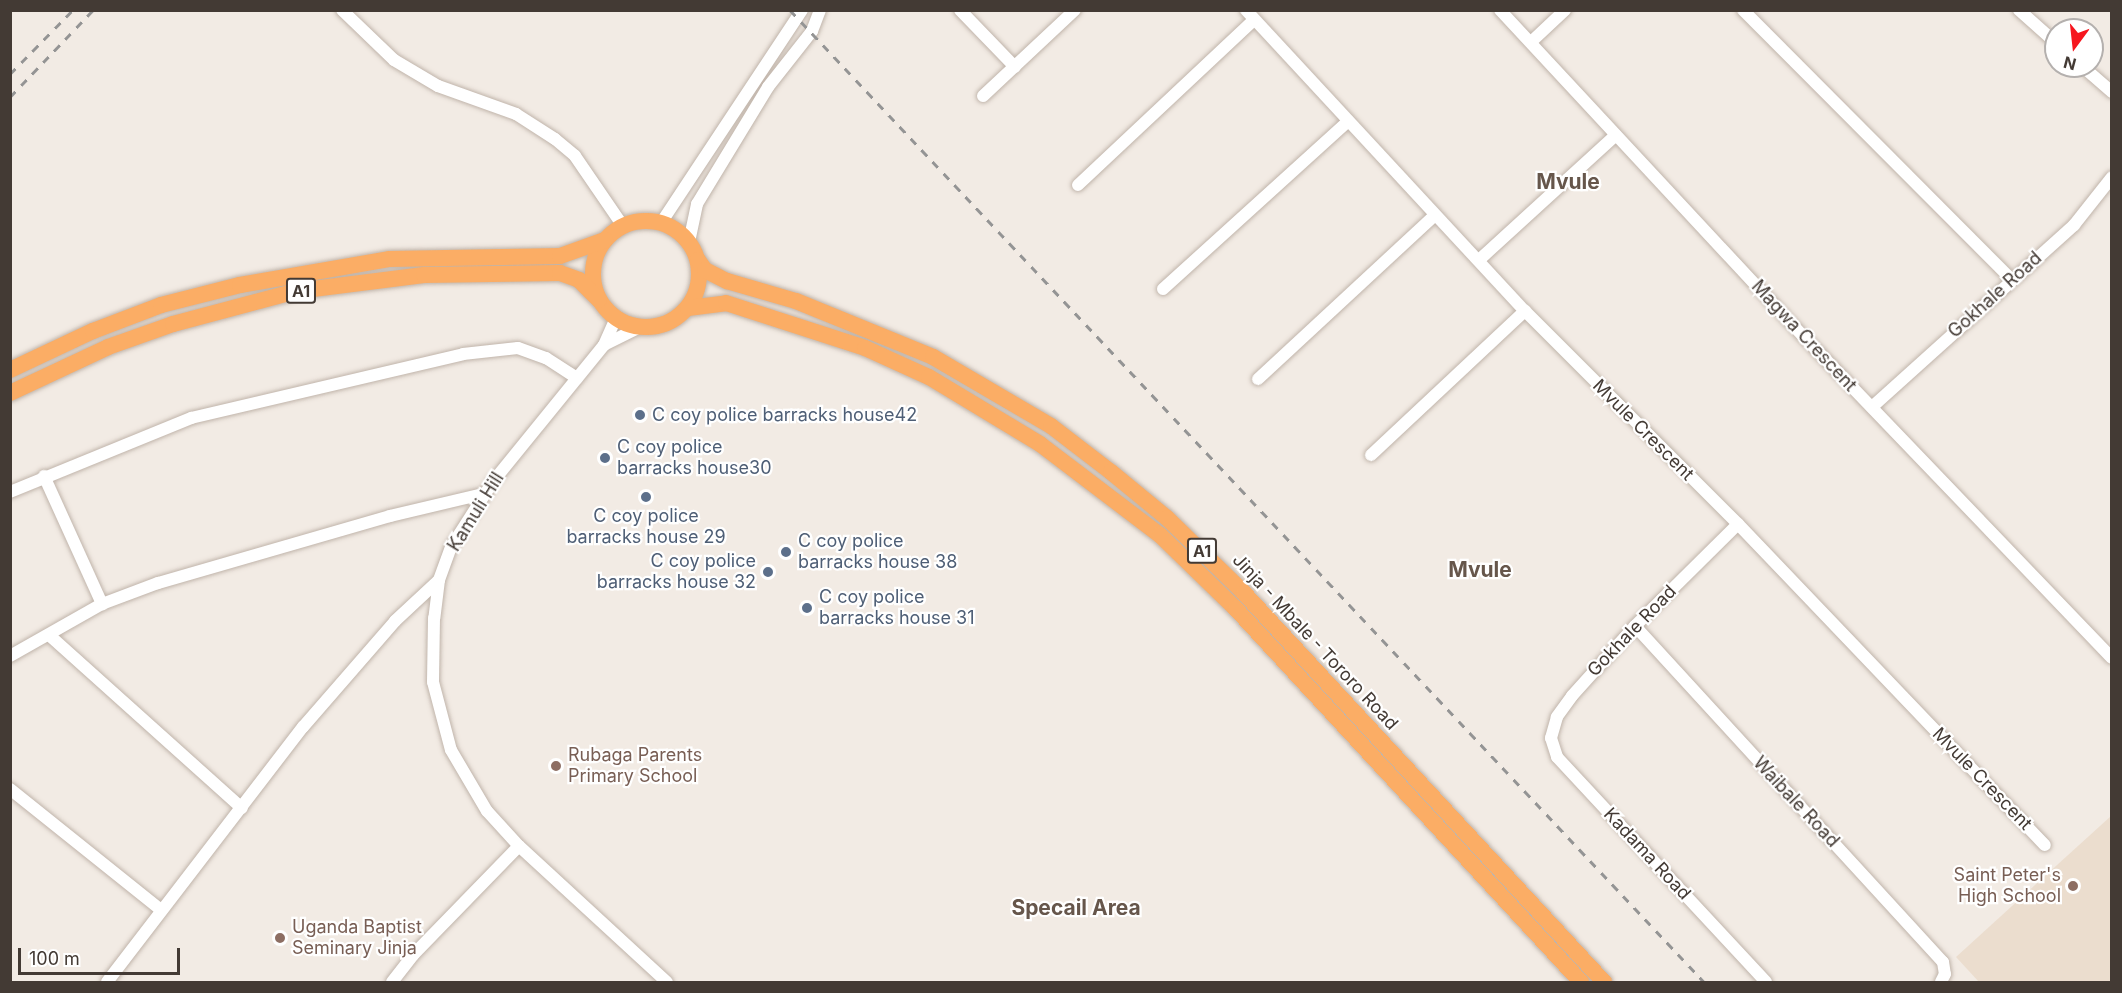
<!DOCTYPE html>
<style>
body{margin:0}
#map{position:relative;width:2122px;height:993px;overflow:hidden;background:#f2ebe4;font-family:Inter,sans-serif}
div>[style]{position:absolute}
.education>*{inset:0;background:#ebddce}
.roads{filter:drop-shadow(0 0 2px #c0b4aa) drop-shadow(0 0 2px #c0b4aa)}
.minor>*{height:12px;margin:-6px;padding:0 6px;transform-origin:6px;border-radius:6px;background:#fff}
.highway>*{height:16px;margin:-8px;padding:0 8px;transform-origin:8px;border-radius:8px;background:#fbad65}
.highway>.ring{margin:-8px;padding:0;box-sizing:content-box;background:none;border:16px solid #fbad65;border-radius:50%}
.rail>*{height:3px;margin-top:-1.5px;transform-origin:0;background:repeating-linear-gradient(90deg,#949494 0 8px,transparent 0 16px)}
.dots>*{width:16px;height:16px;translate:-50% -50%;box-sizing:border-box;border:3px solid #fff;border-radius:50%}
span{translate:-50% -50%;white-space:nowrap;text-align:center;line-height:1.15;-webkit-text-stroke:4.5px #fff;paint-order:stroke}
.shield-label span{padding:2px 4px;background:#fff;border:2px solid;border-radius:4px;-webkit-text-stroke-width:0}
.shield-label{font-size:16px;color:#433a34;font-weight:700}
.street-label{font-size:18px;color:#433a34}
.service-label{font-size:18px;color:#4e5e75}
.left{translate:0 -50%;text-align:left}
.right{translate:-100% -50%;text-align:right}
.education-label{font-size:18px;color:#785e54}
.quarter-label{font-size:21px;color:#66564b;font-weight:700}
.frame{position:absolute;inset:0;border:12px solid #433a34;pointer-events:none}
.north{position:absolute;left:2044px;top:18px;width:60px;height:60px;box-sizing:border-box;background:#fff;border:2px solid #b4b0ae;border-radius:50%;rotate:195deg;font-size:16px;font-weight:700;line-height:24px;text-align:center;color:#433a34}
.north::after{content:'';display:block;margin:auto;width:21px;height:27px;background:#f6161e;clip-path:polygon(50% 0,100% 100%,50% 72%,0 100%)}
.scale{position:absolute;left:18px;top:948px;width:162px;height:27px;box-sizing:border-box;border:3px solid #433a34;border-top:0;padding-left:8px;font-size:18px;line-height:21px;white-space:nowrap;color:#433a34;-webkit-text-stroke:4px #fff;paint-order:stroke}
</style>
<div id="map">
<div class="education">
<div style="clip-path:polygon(2111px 816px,2111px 982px,1979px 982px,1956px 957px)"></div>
</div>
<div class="roads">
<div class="minor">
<div style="left:342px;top:10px;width:72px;rotate:43.9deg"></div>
<div style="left:394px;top:60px;width:51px;rotate:30.6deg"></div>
<div style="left:438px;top:86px;width:83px;rotate:19.7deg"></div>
<div style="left:516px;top:114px;width:46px;rotate:32.7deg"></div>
<div style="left:555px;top:139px;width:26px;rotate:40deg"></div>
<div style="left:575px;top:156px;width:85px;rotate:55.6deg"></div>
<div style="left:960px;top:10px;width:79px;rotate:46deg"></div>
<div style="left:1246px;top:10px;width:410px;rotate:47.2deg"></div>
<div style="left:1525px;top:311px;width:301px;rotate:45deg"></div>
<div style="left:1738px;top:524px;width:444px;rotate:46.3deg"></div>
<div style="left:1500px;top:10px;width:448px;rotate:47.1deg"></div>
<div style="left:1805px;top:338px;width:443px;rotate:46.2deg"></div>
<div style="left:1743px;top:10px;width:381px;rotate:45.1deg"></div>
<div style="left:2019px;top:10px;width:50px;rotate:41.7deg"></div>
<div style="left:1531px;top:42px;width:47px;rotate:-43.3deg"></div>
<div style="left:2082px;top:66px;width:40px;rotate:41deg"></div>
<div style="left:983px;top:96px;width:126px;rotate:-43.1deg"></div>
<div style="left:1078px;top:185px;width:241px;rotate:-43.2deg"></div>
<div style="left:661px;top:223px;width:255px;rotate:-56.5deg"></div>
<div style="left:689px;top:242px;width:39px;rotate:-78deg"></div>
<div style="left:697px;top:204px;width:137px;rotate:-58.7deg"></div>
<div style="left:768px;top:87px;width:71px;rotate:-51.8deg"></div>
<div style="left:812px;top:31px;width:22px;rotate:-69deg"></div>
<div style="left:1479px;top:260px;width:185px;rotate:-42.4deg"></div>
<div style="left:1163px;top:289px;width:250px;rotate:-42.2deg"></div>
<div style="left:616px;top:318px;width:30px;rotate:114deg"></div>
<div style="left:604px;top:345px;width:40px;rotate:-26.6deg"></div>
<div style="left:604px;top:345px;width:178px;rotate:129.1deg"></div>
<div style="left:492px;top:483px;width:76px;rotate:122.6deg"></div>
<div style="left:451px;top:547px;width:35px;rotate:110deg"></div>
<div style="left:439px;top:580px;width:38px;rotate:97deg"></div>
<div style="left:434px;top:618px;width:64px;rotate:90.9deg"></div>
<div style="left:433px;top:682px;width:70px;rotate:75.2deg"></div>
<div style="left:451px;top:750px;width:71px;rotate:59.5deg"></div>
<div style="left:487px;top:811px;width:47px;rotate:47.6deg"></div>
<div style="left:519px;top:846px;width:201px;rotate:42.6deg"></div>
<div style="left:1258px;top:379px;width:241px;rotate:-42.8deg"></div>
<div style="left:1872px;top:407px;width:272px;rotate:-42deg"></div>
<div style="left:2074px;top:225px;width:61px;rotate:-51.6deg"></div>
<div style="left:1371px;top:455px;width:211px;rotate:-43.1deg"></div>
<div style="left:44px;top:476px;width:141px;rotate:65.6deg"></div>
<div style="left:10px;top:492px;width:196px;rotate:-22.2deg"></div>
<div style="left:191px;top:418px;width:279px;rotate:-13.2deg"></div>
<div style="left:463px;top:354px;width:55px;rotate:-6.2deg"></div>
<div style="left:518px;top:348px;width:30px;rotate:20deg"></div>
<div style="left:546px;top:358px;width:37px;rotate:33deg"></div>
<div style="left:1738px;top:524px;width:145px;rotate:135.3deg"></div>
<div style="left:1635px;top:626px;width:94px;rotate:132deg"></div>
<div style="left:1572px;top:696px;width:26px;rotate:126deg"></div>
<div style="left:1557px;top:717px;width:22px;rotate:106deg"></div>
<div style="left:1551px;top:738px;width:20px;rotate:72deg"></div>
<div style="left:1557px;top:757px;width:307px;rotate:47.1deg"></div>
<div style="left:1635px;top:626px;width:456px;rotate:47.5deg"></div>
<div style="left:1943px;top:962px;width:12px;rotate:81deg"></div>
<div style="left:1945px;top:974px;width:9px;rotate:117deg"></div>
<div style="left:49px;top:635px;width:259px;rotate:41.9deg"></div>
<div style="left:10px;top:656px;width:106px;rotate:-29.5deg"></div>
<div style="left:102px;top:604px;width:60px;rotate:-20.6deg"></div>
<div style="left:158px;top:583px;width:241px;rotate:-16.1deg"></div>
<div style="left:390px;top:516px;width:96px;rotate:-13.3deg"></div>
<div style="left:10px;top:789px;width:193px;rotate:38.7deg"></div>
<div style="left:107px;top:982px;width:322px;rotate:-52.5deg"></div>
<div style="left:303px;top:727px;width:140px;rotate:-49deg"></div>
<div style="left:395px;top:621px;width:60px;rotate:-43deg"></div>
<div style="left:392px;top:982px;width:34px;rotate:-52deg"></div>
<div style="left:413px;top:955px;width:152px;rotate:-45.8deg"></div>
</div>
<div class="highway">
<div class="ring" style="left:593px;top:221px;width:90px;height:90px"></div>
<div style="left:698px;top:260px;width:12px;rotate:55deg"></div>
<div style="left:705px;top:270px;width:25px;rotate:27deg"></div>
<div style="left:727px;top:281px;width:72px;rotate:16.2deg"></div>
<div style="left:796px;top:301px;width:148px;rotate:22.2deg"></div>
<div style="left:933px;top:357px;width:137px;rotate:30.3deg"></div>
<div style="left:1051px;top:426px;width:76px;rotate:37.5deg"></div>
<div style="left:1111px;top:472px;width:72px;rotate:39.4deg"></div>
<div style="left:1167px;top:518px;width:107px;rotate:44.2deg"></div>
<div style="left:1244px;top:593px;width:530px;rotate:47.22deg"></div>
<div style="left:688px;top:308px;width:38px;rotate:-7deg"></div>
<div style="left:726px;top:303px;width:146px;rotate:17.9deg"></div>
<div style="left:865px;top:348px;width:70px;rotate:24.4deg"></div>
<div style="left:929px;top:377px;width:130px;rotate:31.1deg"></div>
<div style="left:1040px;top:444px;width:151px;rotate:37.2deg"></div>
<div style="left:1160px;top:535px;width:106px;rotate:44.2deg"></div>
<div style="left:1236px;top:609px;width:508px;rotate:47.23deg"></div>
<div style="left:10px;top:370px;width:92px;rotate:-25.2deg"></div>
<div style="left:93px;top:331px;width:73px;rotate:-20.9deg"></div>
<div style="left:161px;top:305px;width:81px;rotate:-14.2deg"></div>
<div style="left:240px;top:285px;width:151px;rotate:-9.9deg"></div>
<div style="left:389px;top:259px;width:171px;rotate:-1deg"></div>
<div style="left:560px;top:256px;width:48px;rotate:-19.6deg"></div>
<div style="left:10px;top:393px;width:108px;rotate:-25.1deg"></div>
<div style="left:108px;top:347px;width:69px;rotate:-19.5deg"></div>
<div style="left:173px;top:324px;width:128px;rotate:-14.9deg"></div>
<div style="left:297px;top:291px;width:128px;rotate:-7.2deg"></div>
<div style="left:424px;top:275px;width:136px;rotate:-0.8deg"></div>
<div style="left:560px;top:273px;width:20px;rotate:20deg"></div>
<div style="left:579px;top:280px;width:28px;rotate:45deg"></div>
</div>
</div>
<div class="rail">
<div style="left:790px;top:10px;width:1334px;rotate:46.76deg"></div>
<div style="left:10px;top:74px;width:90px;rotate:-45.5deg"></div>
<div style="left:10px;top:97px;width:120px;rotate:-46.3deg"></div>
</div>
<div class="dots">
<div style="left:640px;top:415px;background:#5c6f8a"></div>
<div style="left:605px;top:458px;background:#5c6f8a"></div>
<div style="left:646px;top:497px;background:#5c6f8a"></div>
<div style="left:786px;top:552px;background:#5c6f8a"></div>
<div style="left:768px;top:572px;background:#5c6f8a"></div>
<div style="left:807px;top:608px;background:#5c6f8a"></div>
<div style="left:556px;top:766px;background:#8d6e63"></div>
<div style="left:2073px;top:886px;background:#8d6e63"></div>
<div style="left:280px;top:938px;background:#8d6e63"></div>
</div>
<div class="shield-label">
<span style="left:301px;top:291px">A1</span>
<span style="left:1202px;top:551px">A1</span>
</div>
<div class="street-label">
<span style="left:1995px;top:295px;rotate:-42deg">Gokhale Road</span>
<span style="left:1804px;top:336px;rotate:47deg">Magwa Crescent</span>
<span style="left:1643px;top:430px;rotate:45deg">Mvule Crescent</span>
<span style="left:476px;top:512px;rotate:-58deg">Kamuli Hill</span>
<span style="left:1632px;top:631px;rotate:-46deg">Gokhale Road</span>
<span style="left:1315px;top:642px;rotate:47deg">Jinja - Mbale - Tororo Road</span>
<span style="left:1982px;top:779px;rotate:46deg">Mvule Crescent</span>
<span style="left:1796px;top:802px;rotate:47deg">Waibale Road</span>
<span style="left:1647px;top:854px;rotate:47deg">Kadama Road</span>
</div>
<div class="service-label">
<span class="left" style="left:652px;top:415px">C coy police barracks house42</span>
<span class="left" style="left:617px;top:458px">C coy police<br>barracks house30</span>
<span style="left:646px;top:527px">C coy police<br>barracks house 29</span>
<span class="left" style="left:798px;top:552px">C coy police<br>barracks house 38</span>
<span class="right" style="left:756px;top:572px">C coy police<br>barracks house 32</span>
<span class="left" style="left:819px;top:608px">C coy police<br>barracks house 31</span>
</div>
<div class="education-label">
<span class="left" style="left:568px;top:766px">Rubaga Parents<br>Primary School</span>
<span class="right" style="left:2061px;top:886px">Saint Peter's<br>High School</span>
<span class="left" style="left:292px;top:938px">Uganda Baptist<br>Seminary Jinja</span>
</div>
<div class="quarter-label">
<span style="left:1568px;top:182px">Mvule</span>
<span style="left:1480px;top:570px">Mvule</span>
<span style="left:1076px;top:908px">Specail Area</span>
</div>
<div class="frame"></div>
<div class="north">N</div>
<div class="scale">100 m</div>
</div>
